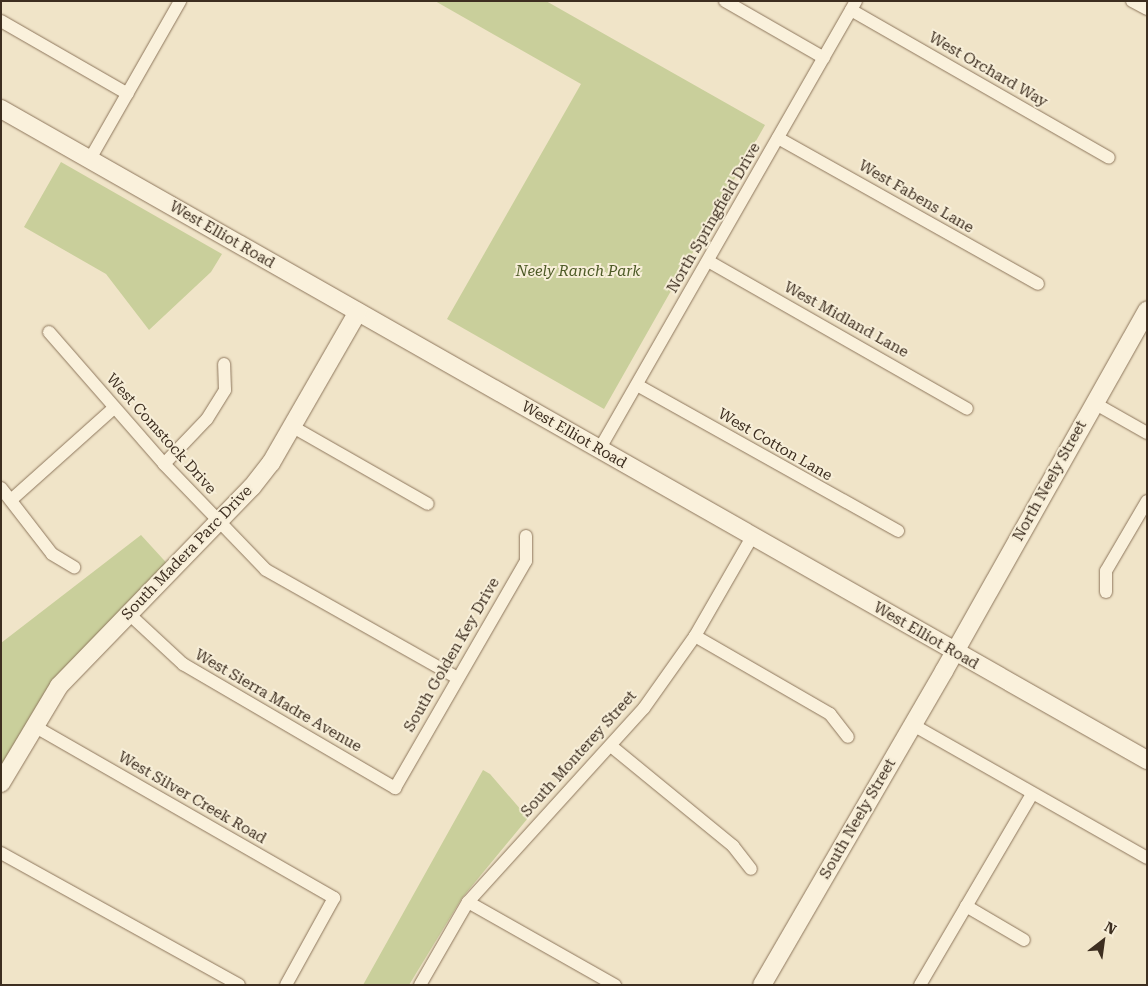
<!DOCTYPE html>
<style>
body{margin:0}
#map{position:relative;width:1148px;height:986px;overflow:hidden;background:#f0e4c8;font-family:"Roboto Serif",serif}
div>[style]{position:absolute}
.green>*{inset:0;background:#c9cf9b}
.roads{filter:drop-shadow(0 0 1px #8d765c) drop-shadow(0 0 1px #8d765c)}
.street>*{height:12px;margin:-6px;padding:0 6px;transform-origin:6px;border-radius:6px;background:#faf1dc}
.secondary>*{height:18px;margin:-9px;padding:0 9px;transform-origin:9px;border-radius:9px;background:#faf1dc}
span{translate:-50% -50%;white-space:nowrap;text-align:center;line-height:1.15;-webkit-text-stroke:4px #f7eed8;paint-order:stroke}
.street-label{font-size:15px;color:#3d2e20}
.park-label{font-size:15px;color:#4d5a26;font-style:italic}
.frame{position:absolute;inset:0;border:2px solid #3d2e20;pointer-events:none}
.north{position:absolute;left:1078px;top:916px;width:50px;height:50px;-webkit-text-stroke:4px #f7eed8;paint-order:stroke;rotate:30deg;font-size:14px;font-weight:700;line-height:20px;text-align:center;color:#3d2e20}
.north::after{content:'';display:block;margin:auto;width:18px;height:22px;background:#3d2e20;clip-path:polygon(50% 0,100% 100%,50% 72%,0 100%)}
</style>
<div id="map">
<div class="green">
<div style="clip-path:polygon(435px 1px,546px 1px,765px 125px,604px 409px,447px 319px,581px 84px)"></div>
<div style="clip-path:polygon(61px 162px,222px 254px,211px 272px,149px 330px,106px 274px,24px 227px)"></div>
<div style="clip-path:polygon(141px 535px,173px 570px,59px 686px,1px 775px,1px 643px)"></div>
<div style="clip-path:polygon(483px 770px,490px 774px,528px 818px,462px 898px,409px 985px,363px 985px)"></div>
</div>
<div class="roads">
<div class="street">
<div style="left:725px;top:1px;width:114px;rotate:29.9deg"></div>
<div style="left:1132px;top:1px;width:17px;rotate:28deg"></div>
<div style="left:851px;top:10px;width:297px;rotate:29.8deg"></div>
<div style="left:1px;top:21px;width:146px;rotate:29.9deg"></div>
<div style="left:778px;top:138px;width:298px;rotate:29.3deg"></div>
<div style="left:90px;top:159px;width:182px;rotate:-60.3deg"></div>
<div style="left:708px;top:261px;width:298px;rotate:29.7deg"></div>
<div style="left:49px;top:332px;width:175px;rotate:48.9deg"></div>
<div style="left:164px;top:464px;width:147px;rotate:46.1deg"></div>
<div style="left:266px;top:570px;width:220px;rotate:29.4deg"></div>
<div style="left:637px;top:385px;width:299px;rotate:29.2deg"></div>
<div style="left:1094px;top:403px;width:61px;rotate:29.5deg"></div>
<div style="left:293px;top:427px;width:155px;rotate:29.7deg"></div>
<div style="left:599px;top:450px;width:517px;rotate:-60.21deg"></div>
<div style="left:164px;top:464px;width:62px;rotate:-46.3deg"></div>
<div style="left:207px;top:419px;width:34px;rotate:-58deg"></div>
<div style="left:225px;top:390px;width:26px;rotate:-92deg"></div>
<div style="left:1px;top:488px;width:83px;rotate:52.3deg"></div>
<div style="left:52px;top:554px;width:26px;rotate:31deg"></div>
<div style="left:11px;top:500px;width:138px;rotate:-41.8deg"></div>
<div style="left:1106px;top:592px;width:21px;rotate:-90deg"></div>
<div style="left:1106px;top:571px;width:81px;rotate:-59.6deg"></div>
<div style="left:129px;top:614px;width:74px;rotate:42.8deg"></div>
<div style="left:183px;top:664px;width:246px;rotate:30.3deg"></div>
<div style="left:395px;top:788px;width:262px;rotate:-60deg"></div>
<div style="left:526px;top:561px;width:25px;rotate:-90deg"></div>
<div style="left:695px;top:636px;width:156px;rotate:30deg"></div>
<div style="left:830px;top:714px;width:29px;rotate:52deg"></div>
<div style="left:913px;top:725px;width:269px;rotate:29.6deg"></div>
<div style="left:34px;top:726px;width:346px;rotate:29.8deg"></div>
<div style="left:334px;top:898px;width:99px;rotate:118.9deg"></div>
<div style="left:611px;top:746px;width:158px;rotate:39.3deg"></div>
<div style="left:733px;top:846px;width:29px;rotate:52deg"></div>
<div style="left:1px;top:853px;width:272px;rotate:29deg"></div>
<div style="left:468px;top:902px;width:169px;rotate:29.5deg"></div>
<div style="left:966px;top:906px;width:67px;rotate:30.4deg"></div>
<div style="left:420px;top:985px;width:96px;rotate:-60deg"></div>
<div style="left:468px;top:902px;width:262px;rotate:-47.8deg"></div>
<div style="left:644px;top:708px;width:88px;rotate:-54.7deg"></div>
<div style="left:695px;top:636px;width:114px;rotate:-60.1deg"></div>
<div style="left:920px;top:985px;width:221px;rotate:-59.6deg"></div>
</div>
<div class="secondary">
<div style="left:1px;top:109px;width:1318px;rotate:29.6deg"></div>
<div style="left:1px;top:783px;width:113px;rotate:-59.1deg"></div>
<div style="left:59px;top:686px;width:277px;rotate:-45.9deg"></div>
<div style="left:252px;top:487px;width:31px;rotate:-52deg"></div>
<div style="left:271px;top:463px;width:174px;rotate:-60.1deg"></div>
<div style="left:762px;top:985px;width:363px;rotate:-59.9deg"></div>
<div style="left:944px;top:671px;width:414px;rotate:-60.6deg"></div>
</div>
</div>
<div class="street-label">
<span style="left:988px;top:70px;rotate:30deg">West Orchard Way</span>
<span style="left:916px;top:197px;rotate:30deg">West Fabens Lane</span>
<span style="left:714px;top:218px;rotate:-60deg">North Springfield Drive</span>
<span style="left:222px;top:235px;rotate:30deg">West Elliot Road</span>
<span style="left:846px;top:320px;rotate:29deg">West Midland Lane</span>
<span style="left:161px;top:434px;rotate:48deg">West Comstock Drive</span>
<span style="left:574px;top:435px;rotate:30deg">West Elliot Road</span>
<span style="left:775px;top:445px;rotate:30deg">West Cotton Lane</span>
<span style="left:1050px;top:481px;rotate:-61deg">North Neely Street</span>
<span style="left:187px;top:553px;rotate:-46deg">South Madera Parc Drive</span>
<span style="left:926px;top:636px;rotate:30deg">West Elliot Road</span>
<span style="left:452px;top:655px;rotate:-60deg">South Golden Key Drive</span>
<span style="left:278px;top:701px;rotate:30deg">West Sierra Madre Avenue</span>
<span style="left:579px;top:754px;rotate:-48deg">South Monterey Street</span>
<span style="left:192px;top:798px;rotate:30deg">West Silver Creek Road</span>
<span style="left:858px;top:819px;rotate:-60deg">South Neely Street</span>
</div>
<div class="park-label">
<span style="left:578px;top:272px">Neely Ranch Park</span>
</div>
<div class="frame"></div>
<div class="north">N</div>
</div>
